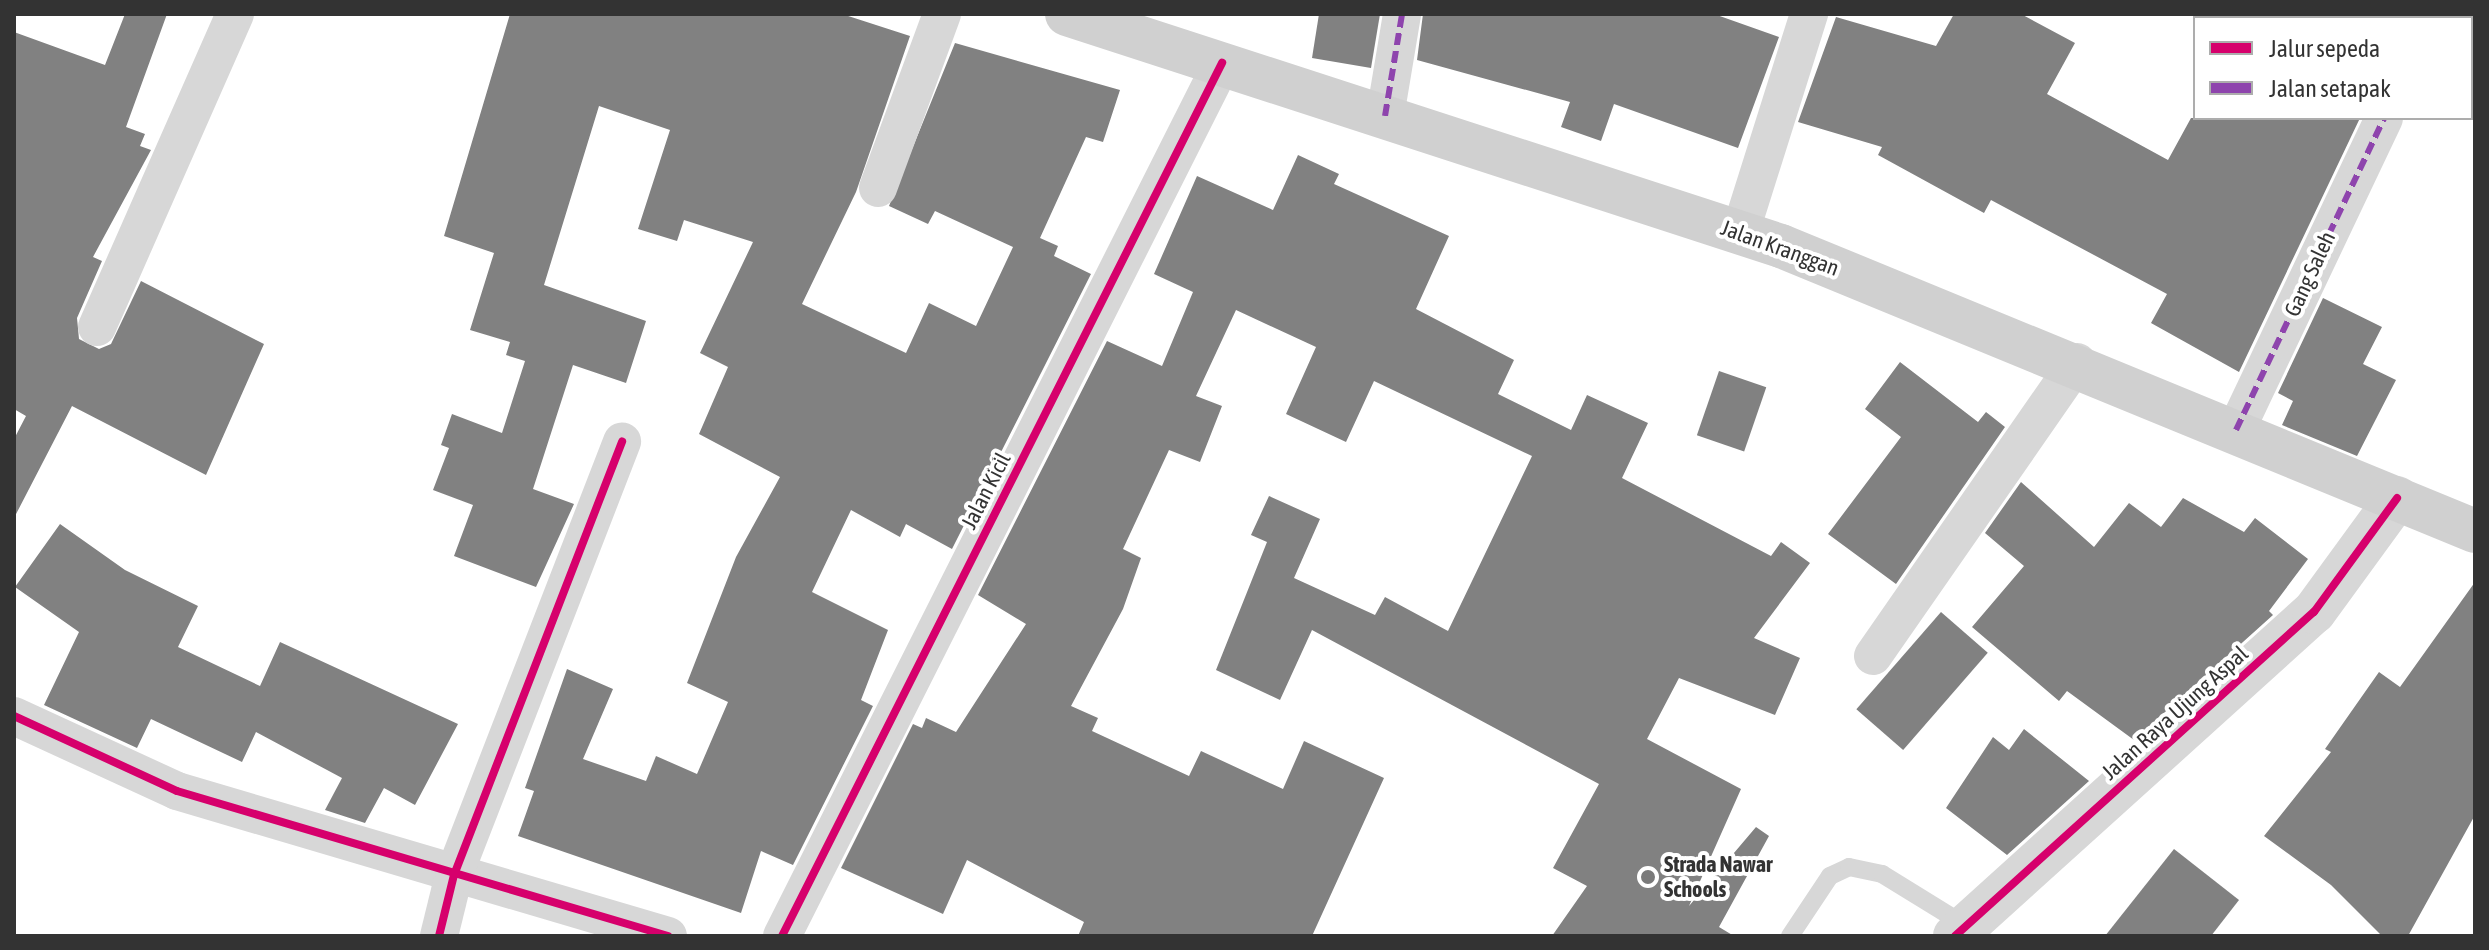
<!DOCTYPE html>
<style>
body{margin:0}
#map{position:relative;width:2489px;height:950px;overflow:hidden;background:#fff;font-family:"Asap Condensed",sans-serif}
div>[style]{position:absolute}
.building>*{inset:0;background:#818181;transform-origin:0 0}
.service>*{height:18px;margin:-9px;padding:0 9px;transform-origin:9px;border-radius:9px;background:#d7d7d7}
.minor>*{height:38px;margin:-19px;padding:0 19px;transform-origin:19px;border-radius:19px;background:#d7d7d7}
.tertiary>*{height:44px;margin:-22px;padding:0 22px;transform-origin:22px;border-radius:22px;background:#d7d7d7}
.secondary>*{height:44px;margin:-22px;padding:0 22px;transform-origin:22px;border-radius:22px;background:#d0d0d0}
.quiet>*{height:6px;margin-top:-3px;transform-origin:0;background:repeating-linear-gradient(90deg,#8e44ad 0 12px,transparent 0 18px)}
.cycleway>*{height:8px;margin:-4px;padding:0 4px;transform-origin:4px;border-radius:4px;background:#d6006c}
.dots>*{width:22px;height:22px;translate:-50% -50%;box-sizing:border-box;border:4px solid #fff;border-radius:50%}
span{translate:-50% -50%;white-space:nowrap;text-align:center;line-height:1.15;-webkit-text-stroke:8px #fff;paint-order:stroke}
.street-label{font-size:22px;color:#333}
.poi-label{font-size:22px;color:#333;font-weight:700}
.left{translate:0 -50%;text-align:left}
.frame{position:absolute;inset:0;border:16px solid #333;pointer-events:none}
.legend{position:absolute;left:2193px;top:16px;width:280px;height:104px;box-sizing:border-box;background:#fff;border:2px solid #adadad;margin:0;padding:10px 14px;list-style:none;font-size:24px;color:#333}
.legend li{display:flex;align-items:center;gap:16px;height:40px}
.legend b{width:40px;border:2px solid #adadad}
</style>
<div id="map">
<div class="building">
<div style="clip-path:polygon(125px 14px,167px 14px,126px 127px,145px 134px,140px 146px,151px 150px,93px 257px,102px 261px,77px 318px,79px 339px,99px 349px,111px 344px,141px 281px,264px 344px,206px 475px,72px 406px,14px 518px,14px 439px,26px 416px,14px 409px,14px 32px,105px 65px)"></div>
<div style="clip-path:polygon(510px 14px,842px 14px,910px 36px,856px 192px,802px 304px,906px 353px,929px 303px,976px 326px,1013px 247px,935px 211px,928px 224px,889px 206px,955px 43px,1120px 90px,1103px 142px,1086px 137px,1040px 238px,1058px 246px,1054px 256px,1091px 274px,952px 549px,906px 524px,900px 537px,851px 510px,812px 592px,888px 630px,861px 700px,873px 706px,793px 865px,761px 851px,741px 913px,518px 836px,534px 791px,525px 788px,567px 669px,613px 689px,583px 759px,646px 781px,656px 756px,697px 774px,728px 702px,687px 683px,736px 557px,780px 477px,699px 434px,728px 367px,700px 353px,753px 242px,684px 220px,677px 241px,638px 229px,670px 130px,599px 106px,544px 285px,646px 321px,626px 383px,573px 365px,533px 489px,574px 504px,536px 587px,454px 556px,473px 505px,433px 490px,449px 448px,441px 445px,452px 414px,502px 433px,525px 361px,506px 355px,510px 342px,470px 330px,494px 253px,444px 236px)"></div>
<div style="clip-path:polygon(1319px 14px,1380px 14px,1371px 68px,1312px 58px)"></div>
<div style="clip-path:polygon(1423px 14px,1714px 14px,1779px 37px,1738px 148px,1614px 104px,1601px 141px,1561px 127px,1570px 102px,1417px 60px)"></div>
<div style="clip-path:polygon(1954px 14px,2021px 14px,2075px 43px,2047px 94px,2168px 160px,2191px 118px,2360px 118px,2239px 372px,2151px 323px,2167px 294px,1991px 200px,1984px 213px,1878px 155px,1882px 147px,1798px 122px,1836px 17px,1936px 46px)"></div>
<div style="clip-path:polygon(1298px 155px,1339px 174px,1334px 184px,1449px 236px,1416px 309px,1514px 360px,1498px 394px,1571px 430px,1587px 395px,1648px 423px,1622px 478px,1771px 556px,1781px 542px,1810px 563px,1754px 638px,1800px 658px,1775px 715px,1679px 678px,1647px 739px,1741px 789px,1689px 906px,1756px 827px,1769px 836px,1719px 927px,1734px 936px,1552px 936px,1587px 886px,1553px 868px,1599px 784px,1312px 630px,1280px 700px,1216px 670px,1267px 542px,1251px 535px,1269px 496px,1320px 519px,1294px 578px,1375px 615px,1385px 597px,1448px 631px,1532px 456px,1374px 381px,1346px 442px,1286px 414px,1316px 347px,1236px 310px,1196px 396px,1222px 406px,1200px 462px,1169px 450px,1123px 549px,1141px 558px,1123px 609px,1071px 706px,1098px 718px,1092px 731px,1189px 776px,1201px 751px,1283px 789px,1304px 741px,1384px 778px,1312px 936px,1078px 936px,1084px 922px,967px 860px,943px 914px,841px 868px,913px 724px,922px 728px,926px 718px,956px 732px,1026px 624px,978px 595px,1107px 341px,1162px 366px,1193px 292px,1154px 274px,1197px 176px,1273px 210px)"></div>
<div style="clip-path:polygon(2323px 298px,2382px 327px,2363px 364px,2396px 380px,2357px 456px,2282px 425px,2293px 401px,2278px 393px)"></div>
<div style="clip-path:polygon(1900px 362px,1978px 422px,1986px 412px,2005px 427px,1896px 584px,1828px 534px,1901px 437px,1865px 409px)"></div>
<div style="left:1719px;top:371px;width:50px;height:68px;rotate:19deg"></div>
<div style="clip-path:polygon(2021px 482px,2094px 547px,2129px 503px,2161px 527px,2183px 498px,2244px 532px,2255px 518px,2308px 559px,2269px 611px,2273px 615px,2134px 740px,2067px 691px,2059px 701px,1972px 627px,2024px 566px,1985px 533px)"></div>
<div style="clip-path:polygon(60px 524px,125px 570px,198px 606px,178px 647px,260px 686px,280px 642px,458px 724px,415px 805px,384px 788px,365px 823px,325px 810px,342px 778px,256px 732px,242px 762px,151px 719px,137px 748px,44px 705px,79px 632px,15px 587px)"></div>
<div style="clip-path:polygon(2475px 582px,2475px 815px,2408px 936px,2382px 936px,2331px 885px,2264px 836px,2331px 752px,2325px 749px,2379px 672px,2400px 687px)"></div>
<div style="left:1941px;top:612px;width:62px;height:129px;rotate:41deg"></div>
<div style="clip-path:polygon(2024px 729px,2089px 781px,2007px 855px,1946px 808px,1993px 737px,2009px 750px)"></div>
<div style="clip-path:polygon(2174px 849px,2239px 900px,2211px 936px,2105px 936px)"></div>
</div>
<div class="service">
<div style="left:1790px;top:936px;width:72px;rotate:-56.3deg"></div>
<div style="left:1830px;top:876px;width:21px;rotate:-25deg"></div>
<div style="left:1849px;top:867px;width:34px;rotate:12deg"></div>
<div style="left:1882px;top:874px;width:97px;rotate:31.6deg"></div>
</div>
<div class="minor">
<div style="left:2243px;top:14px;width:8px;rotate:30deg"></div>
<div style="left:2437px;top:18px;width:4px;rotate:-63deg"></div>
<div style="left:1385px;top:116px;width:103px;rotate:-80.5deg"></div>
<div style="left:878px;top:188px;width:185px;rotate:-69.8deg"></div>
<div style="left:1740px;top:233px;width:230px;rotate:-72.5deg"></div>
<div style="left:97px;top:327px;width:342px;rotate:-66.2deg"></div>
<div style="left:2236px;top:430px;width:345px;rotate:-64.6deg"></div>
<div style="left:1873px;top:656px;width:358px;rotate:-55.2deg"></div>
<div style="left:14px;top:716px;width:179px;rotate:24.7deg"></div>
<div style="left:177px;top:791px;width:512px;rotate:16.45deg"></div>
<div style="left:439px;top:936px;width:63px;rotate:-76.2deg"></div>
<div style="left:454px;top:875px;width:465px;rotate:-68.8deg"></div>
<div style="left:782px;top:936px;width:978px;rotate:-63.25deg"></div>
</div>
<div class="tertiary">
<div style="left:1955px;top:936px;width:484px;rotate:-42.1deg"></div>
<div style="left:2314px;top:612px;width:141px;rotate:-53.9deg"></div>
</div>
<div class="secondary">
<div style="left:1067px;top:14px;width:751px;rotate:18deg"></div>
<div style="left:1781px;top:246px;width:750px;rotate:22.33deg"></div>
</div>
<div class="quiet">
<div style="left:2437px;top:18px;width:4px;rotate:-63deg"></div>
<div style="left:1385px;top:116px;width:103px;rotate:-80.5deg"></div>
<div style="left:2236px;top:430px;width:345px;rotate:-64.6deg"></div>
</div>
<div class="cycleway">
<div style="left:14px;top:716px;width:179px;rotate:24.7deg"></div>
<div style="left:177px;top:791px;width:512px;rotate:16.45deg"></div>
<div style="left:439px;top:936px;width:63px;rotate:-76.2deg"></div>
<div style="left:454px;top:875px;width:465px;rotate:-68.8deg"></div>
<div style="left:782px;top:936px;width:978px;rotate:-63.25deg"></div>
<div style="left:1955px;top:936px;width:484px;rotate:-42.1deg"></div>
<div style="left:2314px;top:612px;width:141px;rotate:-53.9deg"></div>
</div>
<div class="dots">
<div style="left:1648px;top:877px;background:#7a7a7a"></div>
</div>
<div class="street-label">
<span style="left:1780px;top:248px;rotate:20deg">Jalan Kranggan</span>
<span style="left:2310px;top:274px;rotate:-65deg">Gang Saleh</span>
<span style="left:986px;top:491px;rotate:-63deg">Jalan Kicil</span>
<span style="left:2175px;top:713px;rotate:-42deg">Jalan Raya Ujung Aspal</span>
</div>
<div class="poi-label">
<span class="left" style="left:1664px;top:877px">Strada Nawar<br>Schools</span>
</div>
<div class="frame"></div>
<ul class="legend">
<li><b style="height:10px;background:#d6006c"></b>Jalur sepeda</li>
<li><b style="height:10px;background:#8e44ad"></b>Jalan setapak</li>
</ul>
</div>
